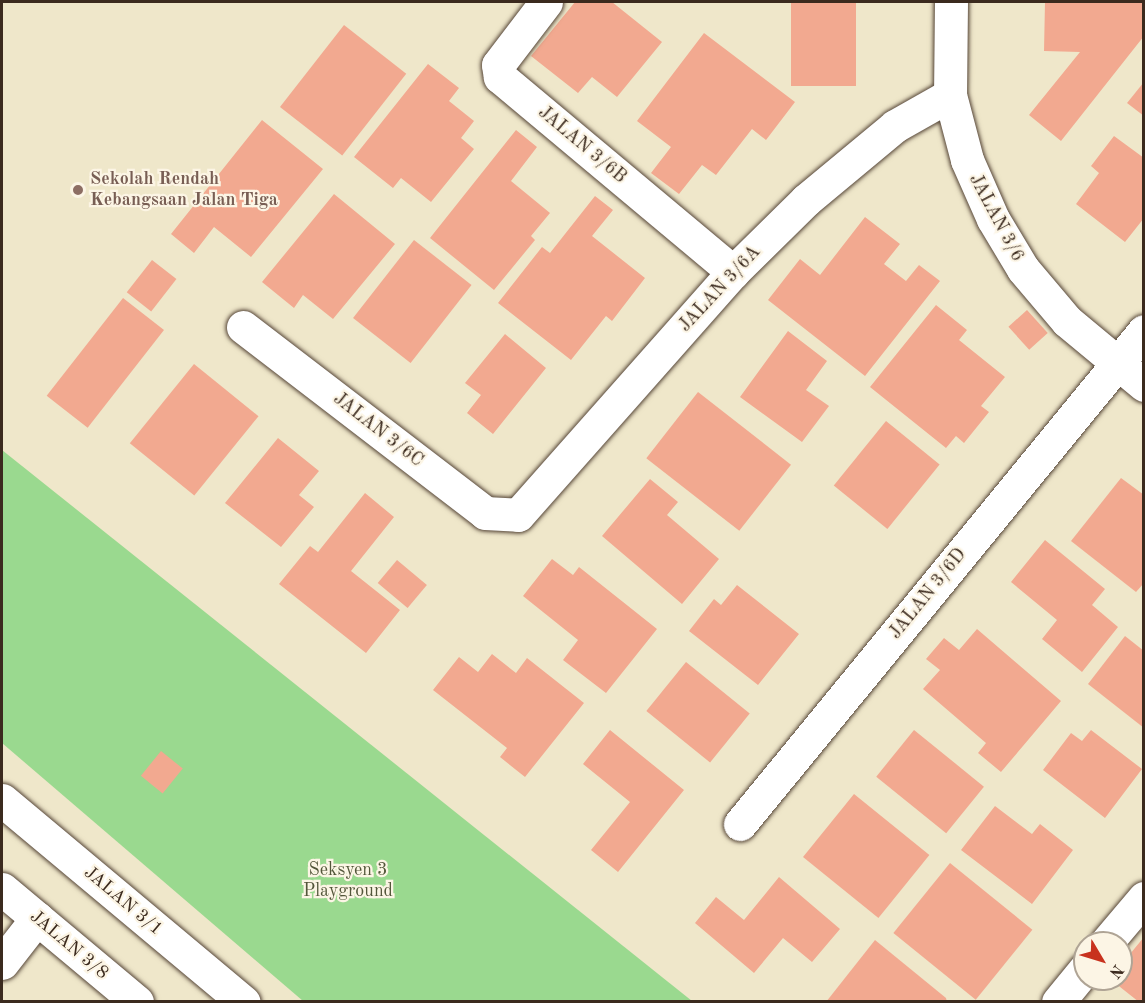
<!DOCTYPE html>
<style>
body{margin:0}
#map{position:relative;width:1145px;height:1003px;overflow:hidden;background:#efe7ca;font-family:"Old Standard TT",serif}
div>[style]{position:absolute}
.green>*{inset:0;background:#9ad98f}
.building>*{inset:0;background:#f2a990;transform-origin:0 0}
.roads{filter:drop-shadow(0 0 2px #564638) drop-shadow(0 0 2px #564638)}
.minor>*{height:33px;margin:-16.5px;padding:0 16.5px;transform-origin:16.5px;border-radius:16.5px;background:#fff}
.dots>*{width:16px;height:16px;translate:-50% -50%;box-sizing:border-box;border:3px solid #fcf5e5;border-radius:50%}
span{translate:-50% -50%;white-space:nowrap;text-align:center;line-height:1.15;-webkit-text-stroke:4.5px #fcf5e5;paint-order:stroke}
.street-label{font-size:18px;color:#3b2a1e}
.education-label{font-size:18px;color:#785e54;font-weight:700}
.left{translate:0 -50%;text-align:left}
.park-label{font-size:18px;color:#53563a}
.frame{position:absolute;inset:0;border:3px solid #3b2a1e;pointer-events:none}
.north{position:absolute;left:1073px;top:931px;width:60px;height:60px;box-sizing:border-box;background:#fcf5e5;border:2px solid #afa495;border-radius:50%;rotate:128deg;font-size:16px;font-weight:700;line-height:24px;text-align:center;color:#3b2a1e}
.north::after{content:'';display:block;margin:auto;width:21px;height:27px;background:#c8321e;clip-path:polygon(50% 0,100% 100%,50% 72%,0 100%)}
</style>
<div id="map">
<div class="green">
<div style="clip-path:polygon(2px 450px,692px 1001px,303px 1001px,2px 743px)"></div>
</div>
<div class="building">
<div style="clip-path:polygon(575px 2px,612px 2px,662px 42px,617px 97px,592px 77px,578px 93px,531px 56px)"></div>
<div style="left:791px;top:2px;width:65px;height:84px"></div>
<div style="clip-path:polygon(1045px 2px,1144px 2px,1144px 36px,1061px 141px,1029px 115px,1080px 52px,1044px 51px)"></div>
<div style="left:344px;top:25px;width:79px;height:104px;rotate:38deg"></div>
<div style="clip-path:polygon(704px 33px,795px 102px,766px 140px,752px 129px,716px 175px,702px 165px,679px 194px,651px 173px,671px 147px,637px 121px)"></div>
<div style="clip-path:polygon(428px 64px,459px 88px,449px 101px,474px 121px,461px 138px,474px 149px,431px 202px,401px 178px,393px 188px,354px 157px)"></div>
<div style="clip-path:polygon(1144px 82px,1144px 116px,1127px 103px)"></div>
<div style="clip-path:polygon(262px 120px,323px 169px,251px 257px,214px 227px,194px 253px,171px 234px)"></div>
<div style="clip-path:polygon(516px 130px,537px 147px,511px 181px,550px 213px,531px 236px,535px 240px,494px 290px,430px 238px)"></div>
<div style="clip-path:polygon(1114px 136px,1144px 158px,1144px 218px,1125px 242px,1076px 204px,1099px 173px,1091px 166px)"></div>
<div style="clip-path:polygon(334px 194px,395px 244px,333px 319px,303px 295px,294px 308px,262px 282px)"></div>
<div style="clip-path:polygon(595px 196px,613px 210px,592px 236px,645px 278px,612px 321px,606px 316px,571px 360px,498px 303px,542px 247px,550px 253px)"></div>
<div style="clip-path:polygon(865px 217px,900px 244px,884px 264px,906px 281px,919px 265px,940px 281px,865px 376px,768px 300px,800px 259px,820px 275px)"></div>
<div style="left:414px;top:240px;width:73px;height:99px;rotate:38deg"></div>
<div style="left:152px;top:260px;width:31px;height:41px;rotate:38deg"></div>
<div style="left:123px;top:298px;width:52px;height:124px;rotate:38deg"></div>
<div style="clip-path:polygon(936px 305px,967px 330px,959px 340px,1005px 377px,981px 406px,989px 412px,964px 443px,956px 436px,946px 448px,870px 387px)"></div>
<div style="left:1027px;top:310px;width:31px;height:25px;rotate:48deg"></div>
<div style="clip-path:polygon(788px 331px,827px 361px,806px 390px,829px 406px,802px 442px,740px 397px)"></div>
<div style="clip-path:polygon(505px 334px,546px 368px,493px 434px,467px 413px,481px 395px,465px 383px)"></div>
<div style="left:194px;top:364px;width:83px;height:102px;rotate:39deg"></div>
<div style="left:698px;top:392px;width:118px;height:84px;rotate:38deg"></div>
<div style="left:886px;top:421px;width:69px;height:83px;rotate:39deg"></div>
<div style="clip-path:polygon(278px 438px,319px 471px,299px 495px,314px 507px,281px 547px,225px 503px)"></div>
<div style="clip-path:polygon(1121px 478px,1144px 495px,1144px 583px,1136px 592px,1071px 541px)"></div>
<div style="clip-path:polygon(650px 479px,678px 502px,667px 515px,719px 559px,682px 604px,602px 536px)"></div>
<div style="clip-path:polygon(365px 493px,394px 517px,351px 571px,400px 610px,366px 653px,279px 584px,310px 546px,318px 552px)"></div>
<div style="clip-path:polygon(1045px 540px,1105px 589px,1092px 605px,1118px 627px,1082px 672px,1042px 639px,1057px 620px,1011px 582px)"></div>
<div style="clip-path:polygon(552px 559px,573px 575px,579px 567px,657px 629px,606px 693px,563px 660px,578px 640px,523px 596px)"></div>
<div style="left:397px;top:560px;width:39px;height:30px;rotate:40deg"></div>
<div style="clip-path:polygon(737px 585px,799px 634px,758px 685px,689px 631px,714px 599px,721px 605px)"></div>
<div style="clip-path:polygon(977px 629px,1061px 701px,1001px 772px,978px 753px,986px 743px,923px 689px,940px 670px,926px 659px,944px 638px,959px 650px)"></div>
<div style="clip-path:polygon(1125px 636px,1144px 651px,1144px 728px,1088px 684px)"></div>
<div style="clip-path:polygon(492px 654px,516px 673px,527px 658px,584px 703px,525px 777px,500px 757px,507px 748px,433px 690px,459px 657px,478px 672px)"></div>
<div style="left:686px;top:662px;width:82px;height:63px;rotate:39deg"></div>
<div style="clip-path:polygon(610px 730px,684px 790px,618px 872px,591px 850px,630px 802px,583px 764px)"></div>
<div style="left:914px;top:730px;width:90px;height:60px;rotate:39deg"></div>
<div style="clip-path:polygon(1091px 730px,1142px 769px,1105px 818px,1043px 770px,1071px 733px,1082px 741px)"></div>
<div style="left:161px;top:751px;width:28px;height:32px;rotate:39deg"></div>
<div style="left:854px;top:794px;width:97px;height:81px;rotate:39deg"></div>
<div style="clip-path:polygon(995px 806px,1032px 834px,1040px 824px,1073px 850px,1032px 904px,961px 850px)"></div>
<div style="left:950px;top:863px;width:106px;height:90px;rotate:39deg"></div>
<div style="clip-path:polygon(779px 877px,840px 929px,812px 962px,783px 938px,754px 973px,695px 923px,716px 897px,744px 920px)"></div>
<div style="clip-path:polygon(1144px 937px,1144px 1002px,1139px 1002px,1110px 979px,1121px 979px,1121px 965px)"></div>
<div style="clip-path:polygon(875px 940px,946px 998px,947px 1002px,826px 1002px)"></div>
</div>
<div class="roads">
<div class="minor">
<div style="left:546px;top:2px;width:79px;rotate:127.3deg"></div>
<div style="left:498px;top:65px;width:12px;rotate:81deg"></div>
<div style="left:500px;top:77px;width:304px;rotate:39.9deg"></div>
<div style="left:951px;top:2px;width:93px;rotate:90.6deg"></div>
<div style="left:950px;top:95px;width:67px;rotate:75.3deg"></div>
<div style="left:967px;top:160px;width:64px;rotate:66.2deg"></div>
<div style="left:993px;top:219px;width:58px;rotate:59deg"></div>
<div style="left:1023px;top:269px;width:68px;rotate:49.8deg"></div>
<div style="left:1067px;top:321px;width:100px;rotate:39.7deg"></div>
<div style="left:243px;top:327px;width:305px;rotate:37.5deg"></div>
<div style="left:485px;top:513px;width:33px;rotate:3deg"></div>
<div style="left:518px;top:515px;width:324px;rotate:-48.5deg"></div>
<div style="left:733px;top:272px;width:103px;rotate:-44.6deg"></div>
<div style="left:806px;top:200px;width:116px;rotate:-39.7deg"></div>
<div style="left:895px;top:126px;width:63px;rotate:-29.4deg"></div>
<div style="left:2px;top:800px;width:315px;rotate:39.9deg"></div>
<div style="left:740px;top:824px;width:637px;rotate:-50.67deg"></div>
<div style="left:2px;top:889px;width:176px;rotate:39.9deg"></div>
<div style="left:1106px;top:943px;width:59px;rotate:-49.8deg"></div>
<div style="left:2px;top:963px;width:57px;rotate:-52.1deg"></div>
<div style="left:1058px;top:1002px;width:43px;rotate:-50.7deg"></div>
</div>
</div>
<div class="dots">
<div style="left:78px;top:190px;background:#8d6e63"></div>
</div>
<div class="street-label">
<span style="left:582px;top:145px;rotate:40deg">JALAN 3/6B</span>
<span style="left:996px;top:218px;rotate:62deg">JALAN 3/6</span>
<span style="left:720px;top:289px;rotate:-47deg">JALAN 3/6A</span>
<span style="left:378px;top:430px;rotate:38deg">JALAN 3/6C</span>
<span style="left:928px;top:594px;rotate:-51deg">JALAN 3/6D</span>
<span style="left:123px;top:901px;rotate:40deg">JALAN 3/1</span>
<span style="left:69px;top:945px;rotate:40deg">JALAN 3/8</span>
</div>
<div class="education-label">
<span class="left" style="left:90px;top:190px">Sekolah Rendah<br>Kebangsaan Jalan Tiga</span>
</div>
<div class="park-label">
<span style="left:348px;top:881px">Seksyen 3<br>Playground</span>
</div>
<div class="frame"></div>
<div class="north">N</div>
</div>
